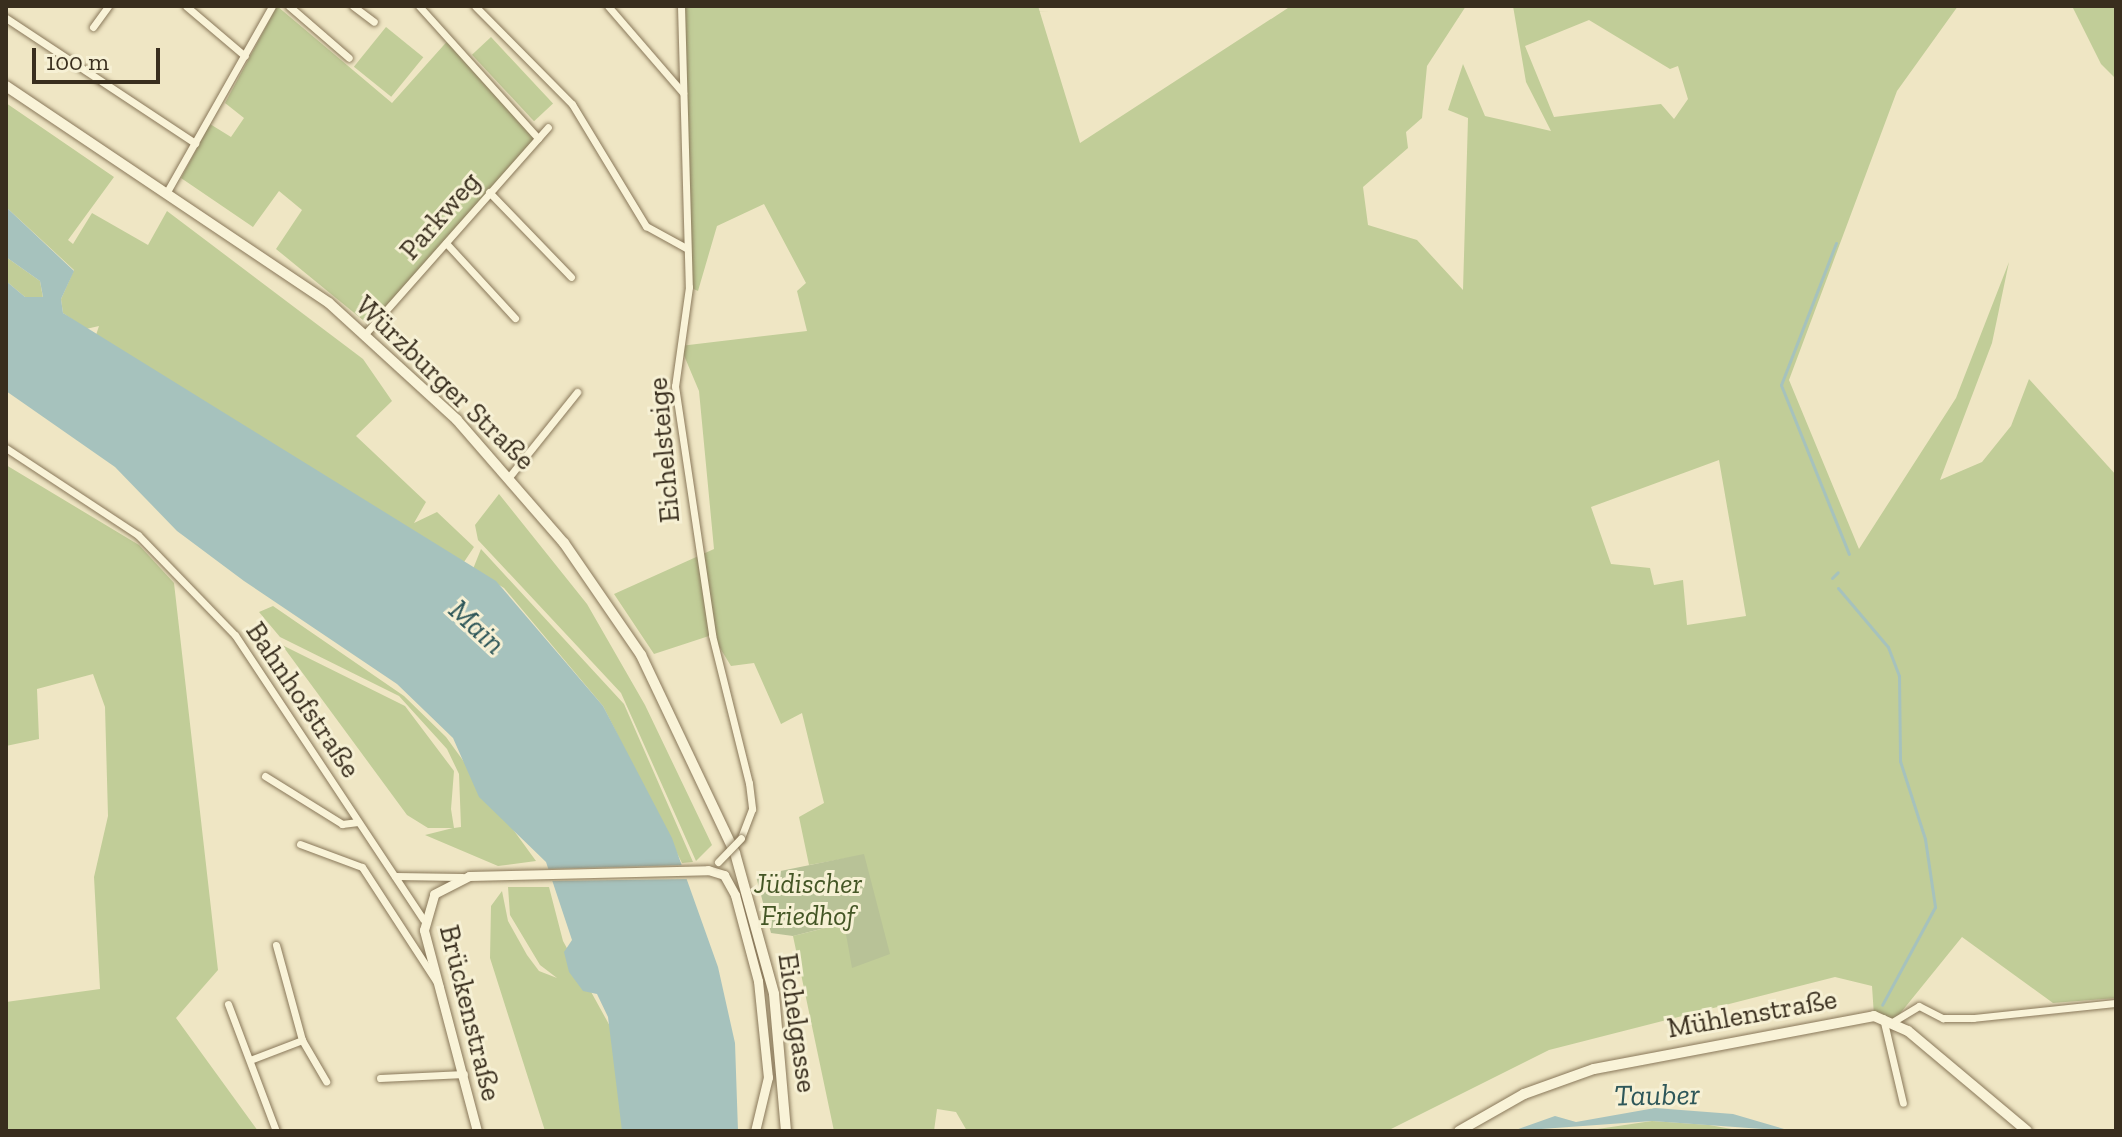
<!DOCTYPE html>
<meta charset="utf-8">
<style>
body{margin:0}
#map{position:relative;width:2122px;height:1137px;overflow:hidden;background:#efe6c4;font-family:"Zilla Slab",serif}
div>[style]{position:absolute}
.green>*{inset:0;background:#c1cd98;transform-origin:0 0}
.cemetery>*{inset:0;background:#b8c297}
.water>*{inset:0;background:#a6c2bd}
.pier>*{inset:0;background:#efe6c4}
.stream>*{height:3px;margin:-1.5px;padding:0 1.5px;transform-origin:1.5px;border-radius:1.5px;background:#a6c2bd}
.roads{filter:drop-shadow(0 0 2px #89785a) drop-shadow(0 0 2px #89785a)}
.minor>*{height:7px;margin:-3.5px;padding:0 3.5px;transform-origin:3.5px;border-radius:3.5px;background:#f9f3d8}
.tertiary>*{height:9px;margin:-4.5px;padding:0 4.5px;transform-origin:4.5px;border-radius:4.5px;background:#f9f3d8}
.secondary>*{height:10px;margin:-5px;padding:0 5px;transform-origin:5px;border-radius:5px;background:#f9f3d8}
.bridges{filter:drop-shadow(0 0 2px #89785a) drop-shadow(0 0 2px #89785a)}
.minor-bridge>*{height:7px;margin:-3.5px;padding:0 3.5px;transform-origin:3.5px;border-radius:3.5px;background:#f9f3d8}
span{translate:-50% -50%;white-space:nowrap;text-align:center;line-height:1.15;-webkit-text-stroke:6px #f6f0d4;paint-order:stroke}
.street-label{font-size:28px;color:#392e1e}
.park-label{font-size:28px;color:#445625;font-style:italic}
.water-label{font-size:30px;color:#2e5759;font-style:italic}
.frame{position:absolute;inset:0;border:8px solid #392e1e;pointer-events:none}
.scale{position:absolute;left:32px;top:48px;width:128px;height:36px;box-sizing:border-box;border:4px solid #392e1e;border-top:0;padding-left:10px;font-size:24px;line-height:28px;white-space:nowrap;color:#392e1e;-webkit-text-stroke:6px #f6f0d4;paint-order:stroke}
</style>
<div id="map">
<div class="green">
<div style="clip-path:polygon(277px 6px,392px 103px,451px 37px,538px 138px,369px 325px,276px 249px,302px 210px,279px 191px,253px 227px,181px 178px,210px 124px,231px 137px,244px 118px,225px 103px)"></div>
<div style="clip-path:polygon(evenodd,679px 6px,1038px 6px,1080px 143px,1291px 6px,1466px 6px,1427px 66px,1422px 118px,1406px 132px,1408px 148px,1363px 187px,1368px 225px,1417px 240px,1463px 290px,1468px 118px,1448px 110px,1463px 64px,1485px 116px,1551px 131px,1526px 82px,1513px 6px,1958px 6px,1897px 91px,1789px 380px,1859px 549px,1956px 398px,2009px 262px,1992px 343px,1940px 480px,1982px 462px,2011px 426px,2029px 379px,2116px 475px,2116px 998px,2053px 1003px,1962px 937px,1894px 1021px,1874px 1016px,1872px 986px,1835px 977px,1549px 1050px,1387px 1131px,967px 1131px,956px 1112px,937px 1109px,934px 1131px,834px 1131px,793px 936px,845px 923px,864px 855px,809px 865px,799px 817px,824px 803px,802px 713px,781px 724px,754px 663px,731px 666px,712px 635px,654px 654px,614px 594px,714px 549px,699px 391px,680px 346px,807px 331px,797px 291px,806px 283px,764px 204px,717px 226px,698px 291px,689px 287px,679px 6px,1589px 20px,1670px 69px,1678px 66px,1688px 99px,1674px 119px,1661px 104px,1554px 117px,1525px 46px,1589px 20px,679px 6px,1719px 460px,1746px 616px,1687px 625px,1683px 580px,1654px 585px,1650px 568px,1611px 564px,1591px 507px,1719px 460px)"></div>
<div style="clip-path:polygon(2072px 6px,2116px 6px,2116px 79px,2101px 64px)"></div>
<div style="left:386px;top:27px;width:48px;height:51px;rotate:39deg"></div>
<div style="left:491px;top:37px;width:91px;height:26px;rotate:47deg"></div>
<div style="clip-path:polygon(6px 103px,114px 177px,68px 240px,73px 244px,92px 213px,148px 245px,167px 211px,363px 359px,392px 401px,356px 436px,426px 502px,414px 523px,437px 512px,474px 547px,464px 562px,96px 335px,99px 326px,86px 329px,63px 313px,61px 299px,74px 270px,6px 207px)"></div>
<div style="clip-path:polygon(6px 257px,40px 281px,43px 298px,25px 297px,6px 281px)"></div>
<div style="clip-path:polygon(6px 465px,139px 545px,174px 583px,218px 970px,176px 1018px,258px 1131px,6px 1131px,6px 1002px,100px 989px,94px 877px,108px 816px,105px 707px,93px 674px,37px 689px,39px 739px,6px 746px)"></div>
<div style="clip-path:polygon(499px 494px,587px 604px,645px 705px,712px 845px,696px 861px,621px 693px,478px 540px,475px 525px)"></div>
<div style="clip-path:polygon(481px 549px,624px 704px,693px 862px,682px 863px,603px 706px,504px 588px,473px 569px)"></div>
<div style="clip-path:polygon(273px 606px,404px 696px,446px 737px,536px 861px,498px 866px,425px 835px,453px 828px,428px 828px,407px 815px,282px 645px,405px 706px,454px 771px,451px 809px,454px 828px,461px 827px,459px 774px,447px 749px,399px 696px,280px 637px,259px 612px)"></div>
<div style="clip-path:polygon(508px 887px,549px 887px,563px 941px,611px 1028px,623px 1131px,545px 1131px,490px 958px,491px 906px,502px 891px,508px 921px,527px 955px,539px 971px,557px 978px,540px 965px,510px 915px)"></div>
<div style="clip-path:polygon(1652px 1121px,1709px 1125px,1743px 1131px,1584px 1131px)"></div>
</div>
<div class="cemetery">
<div style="clip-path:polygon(864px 854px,890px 954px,852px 968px,844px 923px,793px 936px,771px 933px,756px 876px)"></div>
</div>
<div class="water">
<div style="clip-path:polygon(6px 207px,74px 271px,61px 299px,63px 313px,496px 581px,603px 706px,672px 838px,718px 967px,735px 1043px,738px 1131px,622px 1131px,608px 1017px,597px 994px,583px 991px,569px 972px,564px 952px,572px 940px,546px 862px,479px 797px,453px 738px,397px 684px,244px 581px,177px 531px,115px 467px,6px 391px,6px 281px,25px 297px,43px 297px,40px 281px,6px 257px)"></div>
<div style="clip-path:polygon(1655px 1108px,1733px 1114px,1791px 1131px,1652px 1121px,1513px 1131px,1555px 1116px,1576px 1122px)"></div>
</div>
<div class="pier">
<div style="clip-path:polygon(687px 865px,692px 879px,550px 881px,544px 869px)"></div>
</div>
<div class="stream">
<div style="left:1836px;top:243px;width:152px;rotate:111.2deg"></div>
<div style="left:1781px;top:385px;width:182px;rotate:68.1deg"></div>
<div style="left:1832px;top:578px;width:8px;rotate:-45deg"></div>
<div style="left:1838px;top:588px;width:77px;rotate:49.7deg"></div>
<div style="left:1888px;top:647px;width:31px;rotate:69deg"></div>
<div style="left:1899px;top:676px;width:85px;rotate:89.3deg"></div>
<div style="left:1900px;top:761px;width:82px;rotate:72.2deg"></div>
<div style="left:1925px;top:839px;width:69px;rotate:81.6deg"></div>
<div style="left:1935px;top:907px;width:111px;rotate:118.4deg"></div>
</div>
<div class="roads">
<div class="minor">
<div style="left:186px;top:6px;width:77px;rotate:40.3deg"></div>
<div style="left:289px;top:6px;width:79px;rotate:40.9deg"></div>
<div style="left:353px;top:6px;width:26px;rotate:37deg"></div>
<div style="left:419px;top:6px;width:178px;rotate:48deg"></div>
<div style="left:475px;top:6px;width:138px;rotate:45.3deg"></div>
<div style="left:572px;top:104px;width:143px;rotate:58.8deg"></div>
<div style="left:646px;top:226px;width:46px;rotate:28.8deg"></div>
<div style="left:608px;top:6px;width:115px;rotate:49.2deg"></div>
<div style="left:681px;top:6px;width:281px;rotate:88.4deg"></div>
<div style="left:689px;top:287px;width:100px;rotate:98deg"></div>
<div style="left:675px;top:386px;width:252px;rotate:81.5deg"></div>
<div style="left:712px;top:635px;width:153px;rotate:76deg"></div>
<div style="left:749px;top:783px;width:26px;rotate:83deg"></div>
<div style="left:752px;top:809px;width:31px;rotate:111deg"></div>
<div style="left:6px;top:18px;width:227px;rotate:33.5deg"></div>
<div style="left:93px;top:27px;width:26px;rotate:-54deg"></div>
<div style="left:168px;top:190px;width:211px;rotate:-60.5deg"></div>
<div style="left:489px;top:192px;width:118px;rotate:46deg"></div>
<div style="left:446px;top:243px;width:102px;rotate:47.4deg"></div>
<div style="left:365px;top:334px;width:276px;rotate:-48.5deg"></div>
<div style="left:6px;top:448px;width:158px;rotate:33.4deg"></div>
<div style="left:138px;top:535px;width:139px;rotate:45.9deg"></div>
<div style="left:235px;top:635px;width:341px;rotate:56.5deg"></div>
<div style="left:509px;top:477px;width:109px;rotate:-51.3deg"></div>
<div style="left:265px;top:776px;width:91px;rotate:31.9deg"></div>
<div style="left:342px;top:824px;width:16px;rotate:-7deg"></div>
<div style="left:300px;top:844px;width:66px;rotate:20.4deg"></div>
<div style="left:362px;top:867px;width:143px;rotate:57deg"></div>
<div style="left:395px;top:876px;width:67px;rotate:0.9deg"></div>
<div style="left:276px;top:945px;width:98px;rotate:74.7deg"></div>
<div style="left:302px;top:1040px;width:48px;rotate:59.7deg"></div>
<div style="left:228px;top:1004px;width:136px;rotate:69.3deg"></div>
<div style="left:1883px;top:1018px;width:87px;rotate:76.8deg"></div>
<div style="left:1894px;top:1021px;width:29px;rotate:-31deg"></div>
<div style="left:1919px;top:1006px;width:27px;rotate:27deg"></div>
<div style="left:1943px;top:1018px;width:30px"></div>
<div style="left:1973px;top:1018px;width:144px;rotate:-6deg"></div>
<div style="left:250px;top:1060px;width:56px;rotate:-21deg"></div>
<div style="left:380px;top:1078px;width:84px;rotate:-2.7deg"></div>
</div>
<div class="tertiary">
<div style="left:477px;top:1131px;width:208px;rotate:-104.8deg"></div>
<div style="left:424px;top:930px;width:37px;rotate:-74deg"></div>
<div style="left:434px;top:894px;width:39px;rotate:-27deg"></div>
<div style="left:469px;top:876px;width:239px;rotate:-1.4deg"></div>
<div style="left:708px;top:870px;width:17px;rotate:17deg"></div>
<div style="left:724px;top:875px;width:23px;rotate:61deg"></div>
<div style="left:735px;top:895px;width:89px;rotate:75deg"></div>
<div style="left:758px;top:981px;width:97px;rotate:84.1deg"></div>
<div style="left:768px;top:1077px;width:56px;rotate:103.5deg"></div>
</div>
<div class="secondary">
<div style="left:6px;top:86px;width:389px;rotate:33.9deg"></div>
<div style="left:329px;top:303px;width:173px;rotate:42.4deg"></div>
<div style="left:457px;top:420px;width:163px;rotate:49deg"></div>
<div style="left:564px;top:543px;width:136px;rotate:55.5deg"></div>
<div style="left:641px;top:655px;width:219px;rotate:64.6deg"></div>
<div style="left:735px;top:853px;width:146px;rotate:74.5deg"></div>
<div style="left:774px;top:994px;width:138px;rotate:85deg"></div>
<div style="left:1459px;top:1131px;width:75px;rotate:-29.6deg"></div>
<div style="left:1524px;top:1094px;width:74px;rotate:-19.7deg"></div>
<div style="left:1594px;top:1069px;width:285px;rotate:-10.7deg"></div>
<div style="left:1874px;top:1016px;width:37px;rotate:24deg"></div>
<div style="left:1908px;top:1031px;width:155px;rotate:40deg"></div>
</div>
</div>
<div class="bridges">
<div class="minor-bridge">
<div style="left:718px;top:862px;width:33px;rotate:-46deg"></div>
</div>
</div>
<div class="street-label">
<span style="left:440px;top:216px;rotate:-49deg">Parkweg</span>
<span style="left:445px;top:383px;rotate:44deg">Würzburger Straße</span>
<span style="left:664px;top:450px;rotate:-95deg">Eichelsteige</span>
<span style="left:303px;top:700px;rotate:56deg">Bahnhofstraße</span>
<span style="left:470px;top:1013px;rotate:76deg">Brückenstraße</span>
<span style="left:1752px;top:1014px;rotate:-10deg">Mühlenstraße</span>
<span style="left:797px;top:1023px;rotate:82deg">Eichelgasse</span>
</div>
<div class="park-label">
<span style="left:808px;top:900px">Jüdischer<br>Friedhof</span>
</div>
<div class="water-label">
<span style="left:477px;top:627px;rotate:43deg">Main</span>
<span style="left:1657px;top:1095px;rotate:-1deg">Tauber</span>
</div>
<div class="frame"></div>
<div class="scale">100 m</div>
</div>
